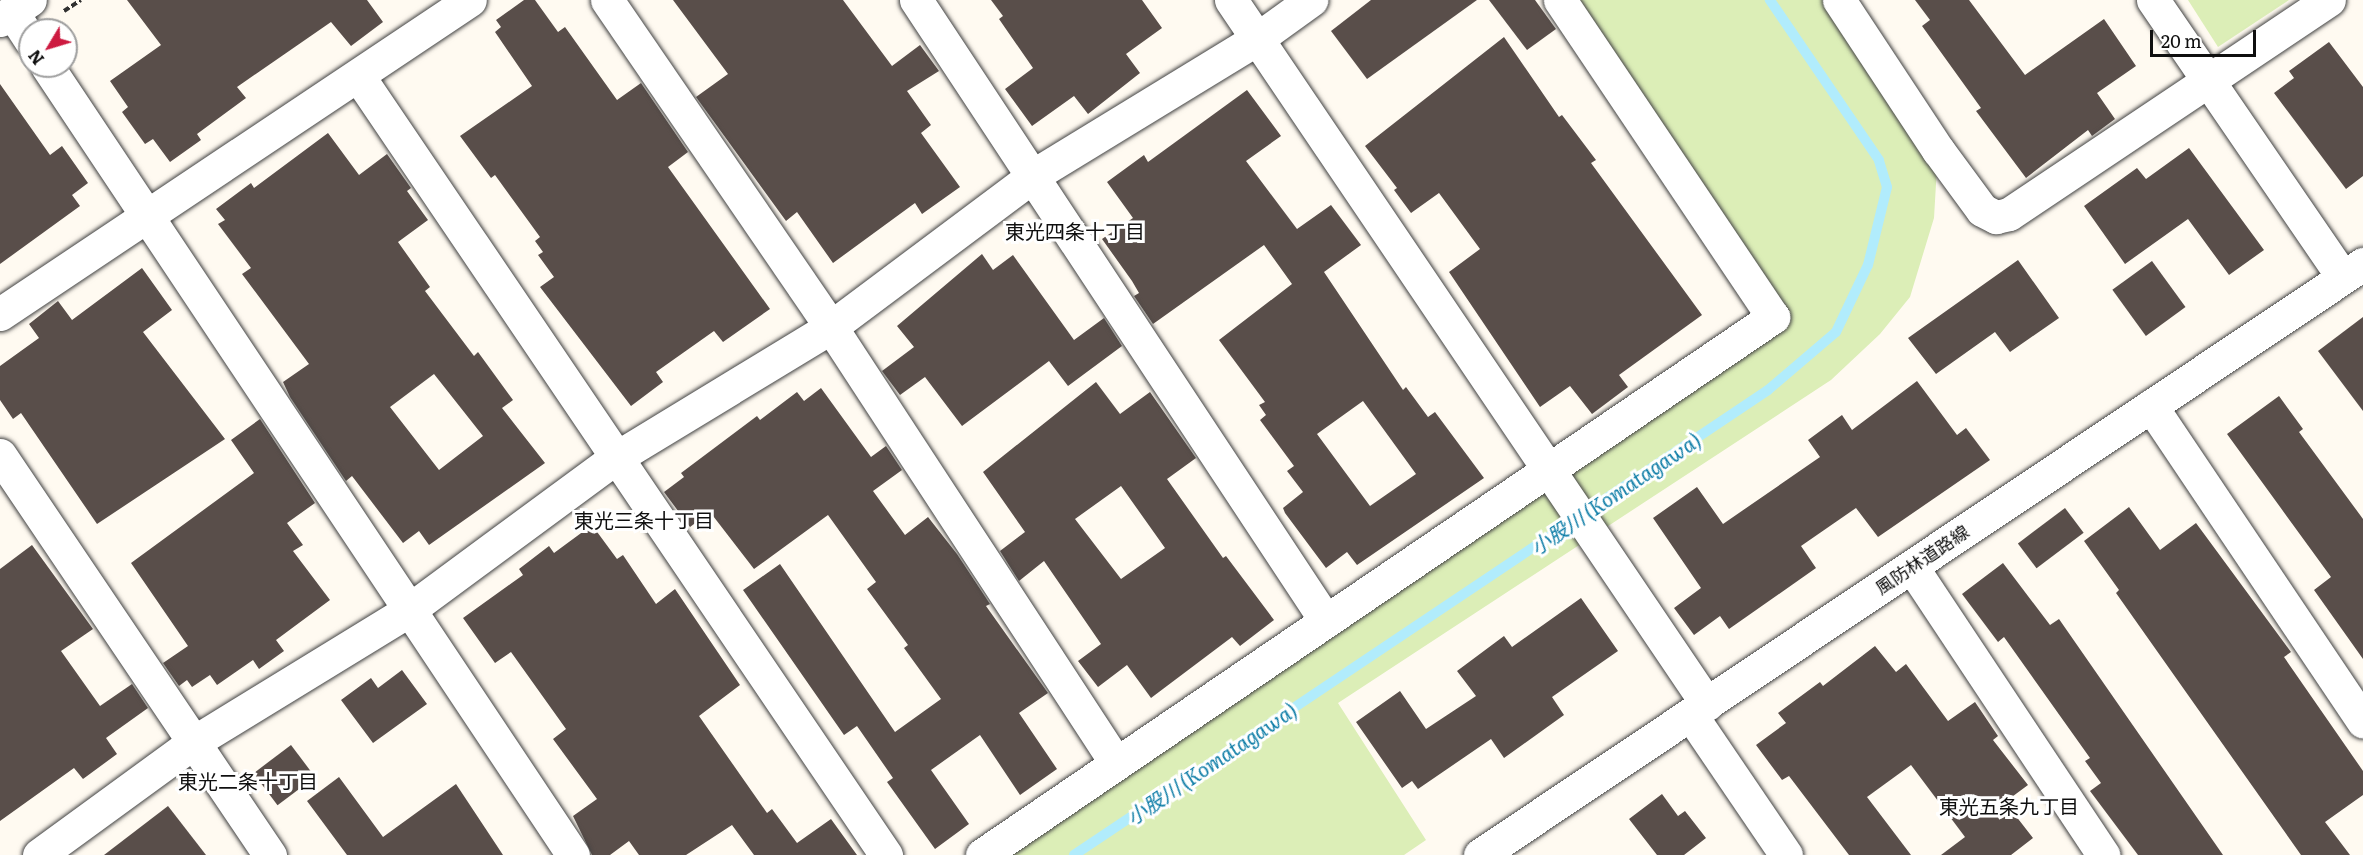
<!DOCTYPE html>
<meta charset="utf-8">
<style>
body{margin:0}
#map{position:relative;width:2363px;height:855px;overflow:hidden;background:#fffaf1;font-family:Literata,"Noto Sans JP",serif}
div>[style]{position:absolute}
.green>*{inset:0;background:#dceeb7}
.stream>*{height:10px;margin:-5px;padding:0 5px;transform-origin:5px;border-radius:5px;background:#b1ecfc}
.building>*{inset:0;background:#594e4a;transform-origin:0 0}
.path>*{height:4px;margin-top:-2px;transform-origin:0;background:repeating-linear-gradient(90deg,#313131 0 6px,transparent 0 9px)}
.roads{filter:drop-shadow(0 0 2px #424242) drop-shadow(0 0 2px #424242)}
.minor>*{height:33px;margin:-16.5px;padding:0 16.5px;transform-origin:16.5px;border-radius:16.5px;background:#fff}
.tertiary>*{height:33px;margin:-16.5px;padding:0 16.5px;transform-origin:16.5px;border-radius:16.5px;background:#fff}
span{translate:-50% -50%;white-space:nowrap;text-align:center;line-height:1.15;-webkit-text-stroke:6px #fff;paint-order:stroke}
.street-label{font-size:18px;color:#0f0f0f}
.neighbourhood-label{font-size:20px;color:#0f0f0f}
.water-label{font-size:20px;color:#0c7ca6;font-style:italic}
.north{position:absolute;left:18px;top:18px;width:60px;height:60px;box-sizing:border-box;background:#fff;border:2px solid #9f9f9f;border-radius:50%;rotate:232deg;font-size:16px;font-weight:700;line-height:24px;text-align:center;color:#0f0f0f}
.north::after{content:'';display:block;margin:auto;width:21px;height:27px;background:#cd1a40;clip-path:polygon(50% 0,100% 100%,50% 72%,0 100%)}
.scale{position:absolute;left:2150px;top:30px;width:106px;height:27px;box-sizing:border-box;border:3px solid #0f0f0f;border-top:0;padding-left:8px;font-size:18px;line-height:21px;white-space:nowrap;color:#0f0f0f;-webkit-text-stroke:4px #fff;paint-order:stroke}
</style>
<div id="map">
<div class="green">
<div style="clip-path:polygon(1572px 0,1839px 0,1938px 150px,1934px 218px,1910px 297px,1880px 334px,1831px 380px,1338px 703px,1426px 840px,1404px 855px,1008px 855px,1783px 325px)"></div>
<div style="clip-path:polygon(2188px 0,2289px 0,2218px 47px)"></div>
</div>
<div class="stream">
<div style="left:1074px;top:855px;width:835px;rotate:-33.82deg"></div>
<div style="left:1768px;top:390px;width:89px;rotate:-40.5deg"></div>
<div style="left:1836px;top:332px;width:74px;rotate:-64.5deg"></div>
<div style="left:1868px;top:265px;width:80px;rotate:-76.3deg"></div>
<div style="left:1887px;top:187px;width:28px;rotate:-107deg"></div>
<div style="left:1879px;top:160px;width:194px;rotate:-124.3deg"></div>
</div>
<div class="building">
<div style="clip-path:polygon(127px 0,367px 0,383px 22px,351px 46px,331px 22px,237px 87px,246px 98px,197px 134px,201px 140px,170px 162px,153px 139px,145px 144px,122px 112px,128px 107px,110px 81px,161px 45px)"></div>
<div style="clip-path:polygon(524px 0,535px 0,558px 32px,565px 27px,617px 100px,641px 83px,688px 152px,668px 167px,770px 309px,723px 342px,714px 331px,656px 372px,663px 382px,631px 406px,540px 287px,554px 277px,538px 255px,543px 252px,535px 241px,540px 237px,495px 175px,491px 178px,460px 136px,532px 86px,495px 32px,501px 27px,496px 20px)"></div>
<div style="clip-path:polygon(673px 0,843px 0,892px 66px,920px 45px,939px 71px,907px 91px,931px 125px,921px 133px,960px 187px,922px 214px,915px 203px,833px 263px,797px 212px,786px 221px,696px 97px,728px 74px)"></div>
<div style="clip-path:polygon(991px 0,1142px 0,1162px 28px,1126px 54px,1140px 73px,1088px 114px,1074px 96px,1032px 126px,1005px 89px,1033px 68px,999px 19px,1003px 16px)"></div>
<div style="clip-path:polygon(1371px 0,1477px 0,1367px 79px,1331px 31px)"></div>
<div style="clip-path:polygon(1489px 0,1535px 0,1556px 29px,1527px 50px)"></div>
<div style="clip-path:polygon(1915px 0,1969px 0,2025px 75px,2104px 19px,2136px 66px,2097px 93px,2115px 119px,2092px 136px,2088px 130px,2026px 178px,1976px 111px,1981px 108px,1922px 26px,1930px 20px)"></div>
<div style="clip-path:polygon(1504px 37px,1559px 117px,1562px 115px,1596px 160px,1591px 163px,1702px 315px,1619px 375px,1628px 387px,1592px 414px,1570px 386px,1540px 407px,1449px 272px,1480px 249px,1439px 193px,1411px 213px,1394px 190px,1397px 188px,1365px 146px)"></div>
<div style="clip-path:polygon(2329px 42px,2363px 87px,2363px 176px,2346px 189px,2274px 93px,2294px 78px,2289px 71px)"></div>
<div style="clip-path:polygon(0 84px,50px 155px,62px 146px,88px 183px,72px 195px,80px 206px,0 264px)"></div>
<div style="clip-path:polygon(evenodd,1247px 90px,1281px 136px,1246px 161px,1297px 229px,1331px 205px,1361px 245px,1324px 272px,1403px 390px,1406px 387px,1428px 417px,1435px 412px,1484px 478px,1357px 565px,1347px 552px,1326px 568px,1285px 513px,1283px 508px,1303px 492px,1287px 471px,1294px 466px,1260px 420px,1266px 415px,1259px 405px,1265px 402px,1219px 340px,1292px 284px,1264px 245px,1153px 324px,1134px 296px,1139px 293px,1132px 281px,1102px 239px,1133px 218px,1107px 182px,1144px 155px,1148px 162px,1247px 90px,1363px 401px,1416px 474px,1370px 506px,1317px 434px,1363px 401px)"></div>
<div style="clip-path:polygon(evenodd,328px 133px,359px 175px,387px 154px,411px 188px,407px 191px,428px 220px,398px 242px,430px 287px,425px 291px,474px 356px,478px 352px,513px 400px,502px 408px,545px 463px,429px 545px,419px 531px,403px 543px,352px 476px,346px 481px,290px 397px,283px 382px,309px 364px,242px 274px,251px 268px,218px 224px,225px 220px,216px 209px,251px 183px,254px 188px,328px 133px,434px 374px,483px 436px,439px 470px,390px 407px,434px 374px)"></div>
<div style="clip-path:polygon(2189px 148px,2264px 250px,2229px 275px,2188px 219px,2125px 264px,2084px 206px,2137px 168px,2146px 179px)"></div>
<div style="clip-path:polygon(982px 254px,993px 270px,1013px 255px,1074px 340px,1104px 318px,1122px 346px,1068px 386px,1049px 361px,962px 426px,925px 377px,900px 395px,882px 371px,914px 347px,897px 326px)"></div>
<div style="clip-path:polygon(2018px 260px,2059px 318px,2010px 352px,1995px 332px,1936px 374px,1908px 338px)"></div>
<div style="left:2152px;top:261px;width:57px;height:49px;rotate:54deg"></div>
<div style="clip-path:polygon(142px 268px,172px 310px,143px 332px,225px 439px,97px 524px,21px 413px,13px 419px,0 400px,0 366px,39px 338px,29px 324px,58px 301px,72px 320px)"></div>
<div style="clip-path:polygon(2363px 317px,2363px 411px,2318px 351px)"></div>
<div style="clip-path:polygon(1917px 381px,1957px 435px,1966px 428px,1990px 460px,1878px 537px,1856px 508px,1801px 546px,1816px 568px,1729px 629px,1720px 616px,1694px 635px,1674px 608px,1701px 588px,1653px 518px,1697px 487px,1723px 524px,1820px 457px,1808px 440px,1842px 415px,1852px 430px)"></div>
<div style="clip-path:polygon(evenodd,1096px 382px,1120px 414px,1150px 392px,1196px 458px,1167px 479px,1223px 558px,1226px 556px,1274px 620px,1240px 646px,1232px 637px,1151px 698px,1127px 665px,1098px 687px,1078px 661px,1101px 644px,1044px 561px,1019px 581px,1000px 551px,1025px 532px,983px 472px,1096px 382px,1121px 486px,1165px 548px,1121px 579px,1075px 519px,1121px 486px)"></div>
<div style="clip-path:polygon(821px 388px,871px 457px,886px 446px,902px 470px,873px 491px,905px 535px,928px 517px,957px 554px,990px 604px,986px 606px,1048px 693px,1019px 713px,1057px 769px,1020px 795px,980px 735px,931px 770px,969px 824px,935px 849px,887px 782px,893px 778px,857px 726px,844px 735px,743px 590px,780px 564px,895px 732px,941px 699px,904px 648px,908px 645px,867px 589px,876px 582px,828px 515px,754px 569px,710px 512px,690px 527px,664px 492px,684px 477px,681px 473px,757px 416px,760px 420px,797px 392px,804px 401px)"></div>
<div style="clip-path:polygon(2279px 396px,2303px 429px,2299px 432px,2363px 519px,2363px 659px,2314px 590px,2331px 577px,2227px 434px)"></div>
<div style="clip-path:polygon(260px 419px,315px 503px,287px 523px,303px 545px,293px 551px,330px 600px,276px 640px,284px 651px,259px 669px,253px 660px,217px 685px,210px 675px,192px 687px,187px 680px,179px 686px,163px 663px,188px 646px,131px 563px,254px 473px,231px 440px)"></div>
<div style="clip-path:polygon(2129px 507px,2160px 550px,2196px 523px,2291px 652px,2284px 657px,2363px 771px,2363px 795px,2325px 822px,2350px 855px,2301px 855px,2116px 593px,2119px 590px,2084px 541px)"></div>
<div style="left:2065px;top:508px;width:31px;height:59px;rotate:53deg"></div>
<div style="clip-path:polygon(592px 525px,617px 559px,623px 555px,656px 604px,675px 589px,740px 685px,699px 716px,767px 813px,772px 809px,797px 843px,831px 819px,857px 855px,754px 855px,732px 825px,686px 855px,639px 855px,629px 841px,610px 855px,592px 855px,573px 816px,597px 799px,553px 739px,566px 729px,511px 652px,495px 663px,463px 618px,523px 575px,519px 569px,549px 546px,554px 553px)"></div>
<div style="clip-path:polygon(32px 545px,93px 629px,61px 651px,100px 706px,132px 684px,148px 708px,106px 738px,117px 754px,83px 779px,74px 768px,0 821px,0 569px)"></div>
<div style="clip-path:polygon(2003px 563px,2050px 625px,2059px 619px,2223px 855px,2138px 855px,2090px 791px,2101px 783px,2085px 761px,2090px 758px,2004px 637px,1998px 642px,1962px 594px)"></div>
<div style="clip-path:polygon(1581px 598px,1618px 651px,1552px 697px,1564px 715px,1504px 758px,1491px 739px,1418px 789px,1412px 781px,1402px 788px,1356px 722px,1400px 691px,1426px 729px,1476px 696px,1457px 671px,1504px 636px,1512px 647px)"></div>
<div style="clip-path:polygon(1875px 646px,1896px 672px,1906px 664px,1948px 721px,1975px 702px,1998px 736px,1993px 740px,2028px 785px,2005px 802px,2033px 838px,2011px 855px,1941px 855px,1965px 837px,1911px 765px,1867px 797px,1911px 855px,1849px 855px,1789px 776px,1782px 780px,1756px 745px,1786px 723px,1778px 713px,1820px 682px,1823px 686px)"></div>
<div style="clip-path:polygon(402px 670px,427px 704px,373px 743px,341px 700px,371px 678px,378px 688px)"></div>
<div style="left:291px;top:745px;width:40px;height:47px;rotate:53deg"></div>
<div style="clip-path:polygon(339px 777px,383px 837px,456px 784px,503px 855px,347px 855px,307px 801px)"></div>
<div style="clip-path:polygon(1662px 794px,1678px 816px,1685px 811px,1706px 838px,1684px 855px,1657px 855px,1629px 819px)"></div>
<div style="clip-path:polygon(168px 806px,206px 855px,104px 855px)"></div>
</div>
<div class="path">
<div style="left:64px;top:11px;width:20px;rotate:-33deg"></div>
</div>
<div class="roads">
<div class="minor">
<div style="left:607px;top:0;width:396px;rotate:55.6deg"></div>
<div style="left:831px;top:327px;width:521px;rotate:56.83deg"></div>
<div style="left:916px;top:0;width:744px;rotate:56.57deg"></div>
<div style="left:1231px;top:0;width:850px;rotate:55.94deg"></div>
<div style="left:1839px;top:0;width:180px;rotate:56.6deg"></div>
<div style="left:1938px;top:150px;width:74px;rotate:53.7deg"></div>
<div style="left:1982px;top:210px;width:16px;rotate:27deg"></div>
<div style="left:1996px;top:217px;width:13px;rotate:-13deg"></div>
<div style="left:2009px;top:214px;width:385px;rotate:-33.8deg"></div>
<div style="left:2153px;top:0;width:336px;rotate:55.6deg"></div>
<div style="left:12px;top:12px;width:33px;rotate:57deg"></div>
<div style="left:47px;top:66px;width:948px;rotate:56.31deg"></div>
<div style="left:359px;top:77px;width:940px;rotate:55.89deg"></div>
<div style="left:0;top:314px;width:565px;rotate:-33.75deg"></div>
<div style="left:2151px;top:406px;width:380px;rotate:56.1deg"></div>
<div style="left:0;top:455px;width:483px;rotate:56deg"></div>
<div style="left:1912px;top:567px;width:346px;rotate:56.4deg"></div>
<div style="left:1691px;top:715px;width:169px;rotate:55.8deg"></div>
<div style="left:39px;top:855px;width:192px;rotate:-36.1deg"></div>
<div style="left:194px;top:742px;width:252px;rotate:-31.5deg"></div>
<div style="left:409px;top:610px;width:255px;rotate:-36.4deg"></div>
<div style="left:614px;top:459px;width:254px;rotate:-31.3deg"></div>
<div style="left:831px;top:327px;width:254px;rotate:-36.8deg"></div>
<div style="left:1034px;top:175px;width:261px;rotate:-31.4deg"></div>
<div style="left:1257px;top:39px;width:67px;rotate:-35.8deg"></div>
<div style="left:982px;top:855px;width:957px;rotate:-34.22deg"></div>
<div style="left:1773px;top:317px;width:382px;rotate:-123.9deg"></div>
<div style="left:1480px;top:855px;width:1063px;rotate:-33.79deg"></div>
</div>
<div class="tertiary">
<div style="left:0;top:20px;width:36px;rotate:-34deg"></div>
</div>
</div>
<div class="street-label">
<span style="left:1922px;top:560px;rotate:-34deg">風防林道路線</span>
</div>
<div class="neighbourhood-label">
<span style="left:1075px;top:230px">東光四条十丁目</span>
<span style="left:644px;top:519px">東光三条十丁目</span>
<span style="left:248px;top:780px">東光二条十丁目</span>
<span style="left:2009px;top:805px">東光五条九丁目</span>
</div>
<div class="water-label">
<span style="left:1615px;top:493px;rotate:-34deg">小股川 (Komatagawa)</span>
<span style="left:1211px;top:763px;rotate:-34deg">小股川 (Komatagawa)</span>
</div>
<div class="north">N</div>
<div class="scale">20 m</div>
</div>
